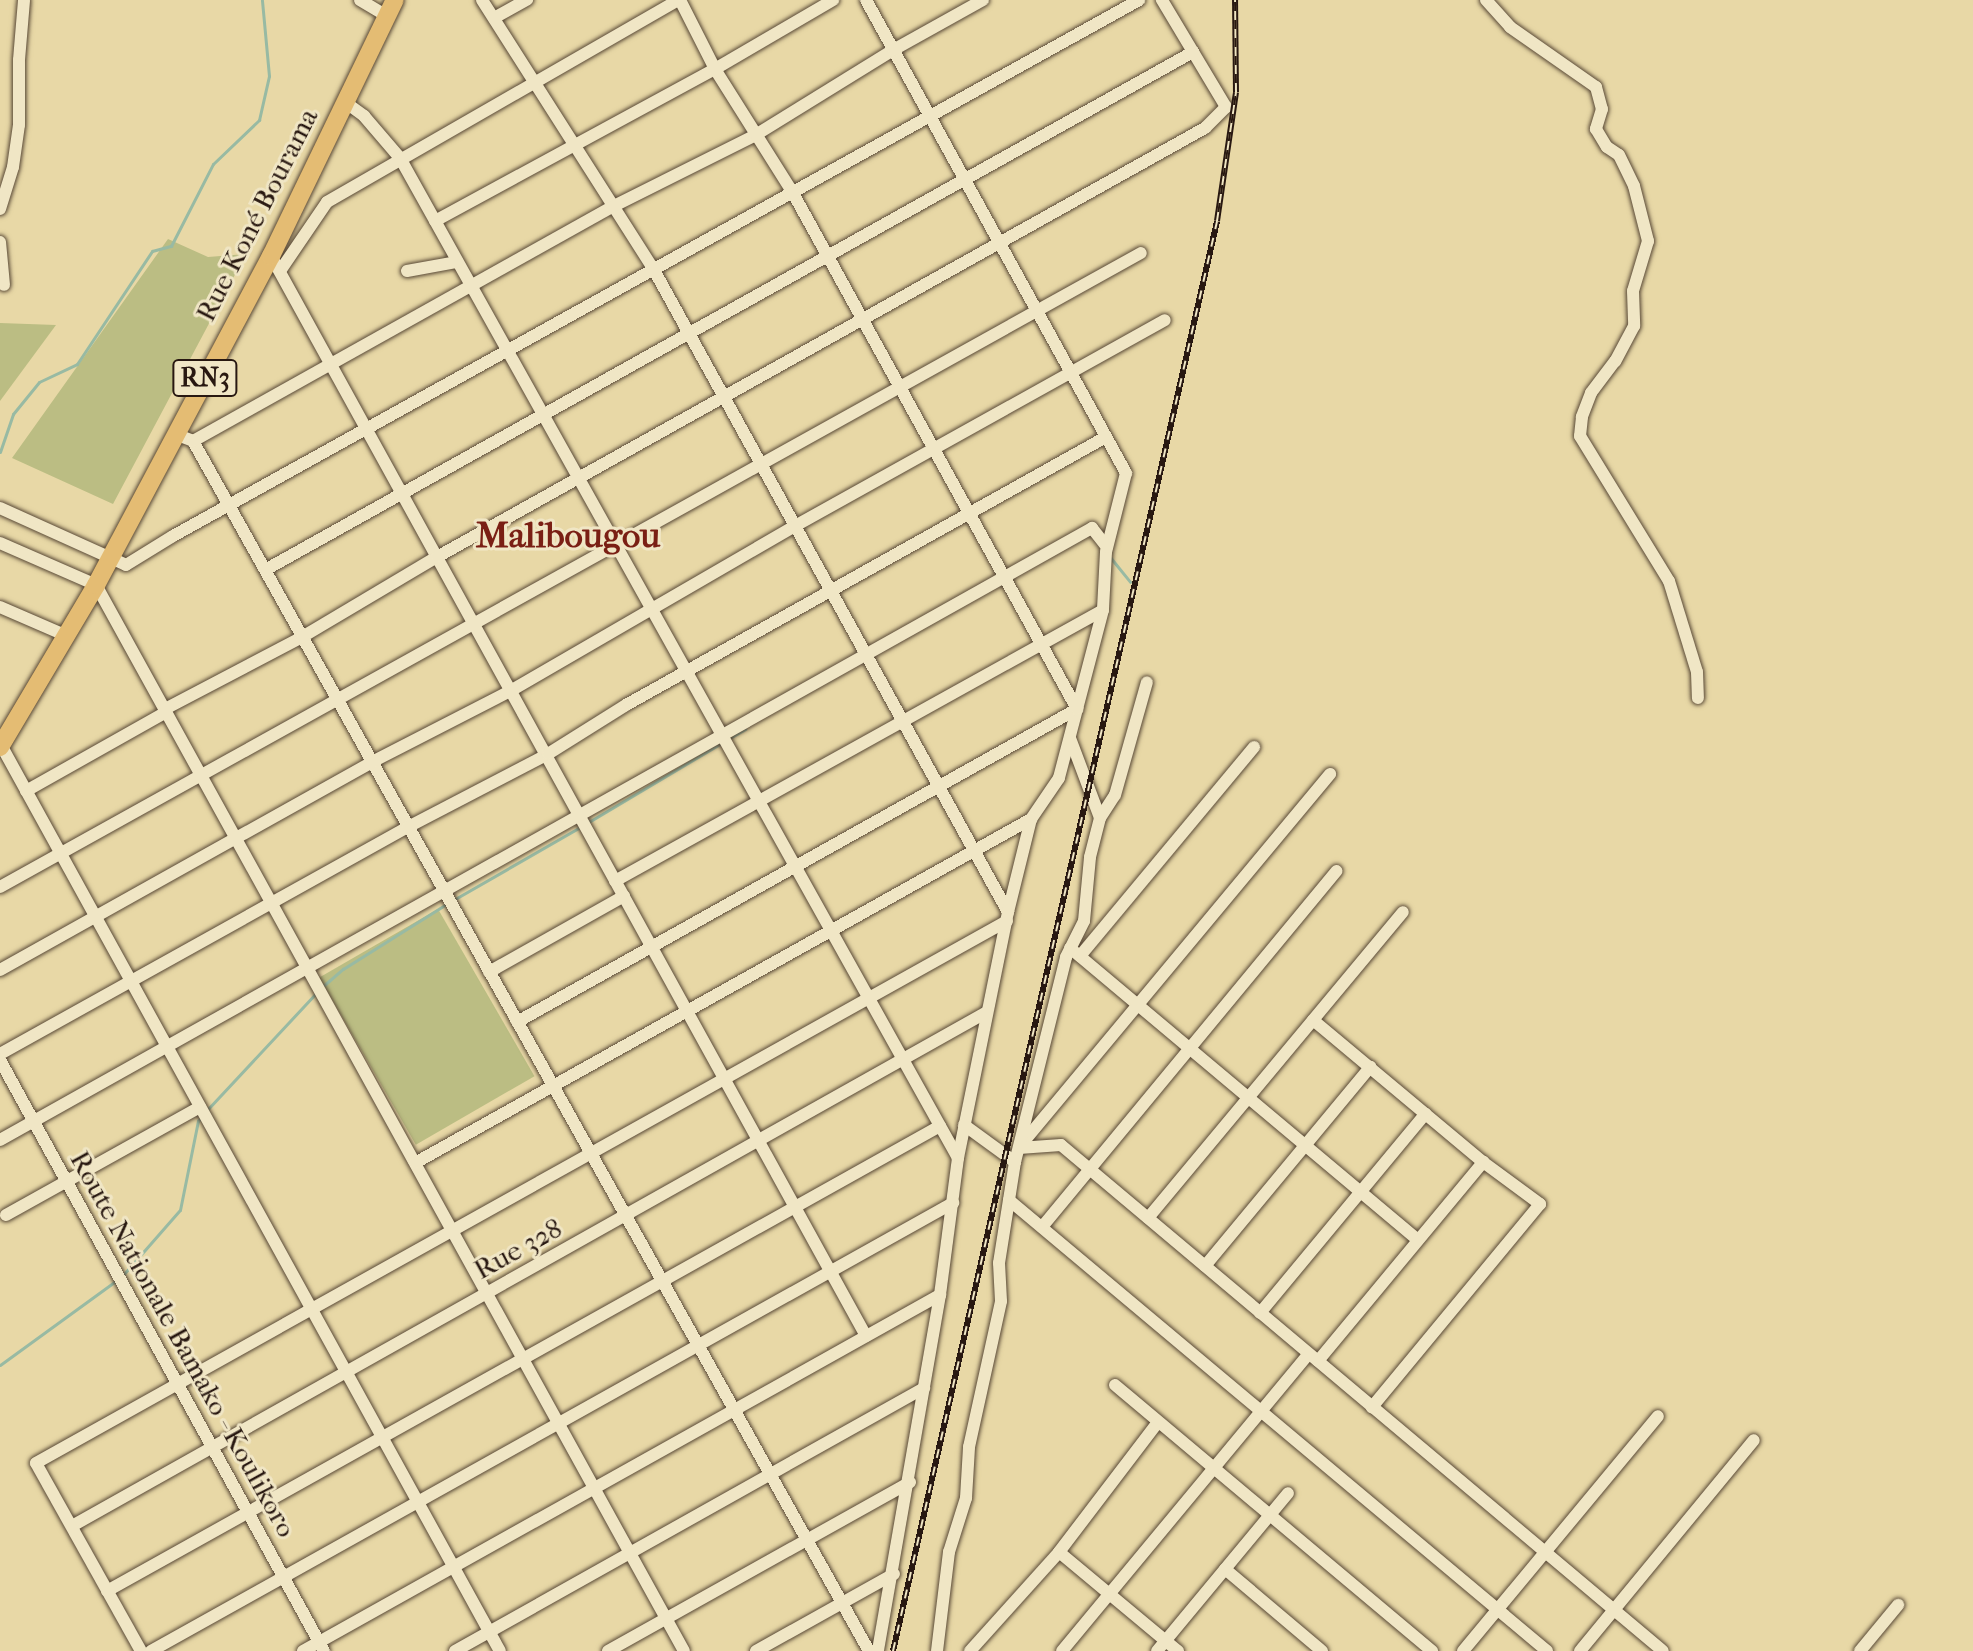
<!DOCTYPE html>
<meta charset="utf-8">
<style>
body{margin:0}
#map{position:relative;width:1973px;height:1651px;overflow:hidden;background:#e8d8a6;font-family:"IM FELL French Canon",serif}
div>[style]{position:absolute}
.green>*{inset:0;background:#bbbd83;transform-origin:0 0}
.stream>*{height:3px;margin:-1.5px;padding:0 1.5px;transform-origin:1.5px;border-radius:1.5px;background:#98baa3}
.roads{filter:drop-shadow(0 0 2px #584836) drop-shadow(0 0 2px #584836)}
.minor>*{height:12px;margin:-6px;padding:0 6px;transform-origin:6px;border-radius:6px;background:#f0e6c5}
.highway>*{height:18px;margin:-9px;padding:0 9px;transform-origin:9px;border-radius:9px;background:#e4bc73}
.rail>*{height:6px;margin-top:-3px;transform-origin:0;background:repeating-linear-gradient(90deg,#f0e6c5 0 9px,#281811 0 18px);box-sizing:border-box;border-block:2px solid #281811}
span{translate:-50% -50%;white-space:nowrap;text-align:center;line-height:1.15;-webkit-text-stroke:6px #f0e6c5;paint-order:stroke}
.shield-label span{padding:2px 6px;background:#f0e6c5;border:2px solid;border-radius:6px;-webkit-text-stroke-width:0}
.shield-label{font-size:26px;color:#281811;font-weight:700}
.street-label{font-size:28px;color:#281811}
.district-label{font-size:36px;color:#7a1f14;font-weight:700}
</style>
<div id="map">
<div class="green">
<div style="clip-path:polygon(168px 239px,208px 257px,246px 254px,113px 504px,12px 458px)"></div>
<div style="clip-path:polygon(0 323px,56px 325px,0 401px)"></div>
<div style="left:438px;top:909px;width:193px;height:137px;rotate:60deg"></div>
</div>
<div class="stream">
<div style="left:0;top:452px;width:40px;rotate:-71.1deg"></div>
<div style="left:13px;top:414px;width:41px;rotate:-50.9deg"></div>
<div style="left:39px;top:382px;width:42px;rotate:-25.3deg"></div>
<div style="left:77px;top:364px;width:136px;rotate:-56.4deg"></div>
<div style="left:152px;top:251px;width:20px;rotate:-15deg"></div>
<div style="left:171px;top:246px;width:92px;rotate:-62.9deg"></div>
<div style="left:213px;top:164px;width:64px;rotate:-43.7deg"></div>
<div style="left:259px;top:120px;width:45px;rotate:-77.2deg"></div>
<div style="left:269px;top:76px;width:76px;rotate:-95.3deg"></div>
<div style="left:1110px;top:557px;width:32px;rotate:51deg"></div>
<div style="left:728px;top:739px;width:20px;rotate:-30deg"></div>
<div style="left:587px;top:823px;width:156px;rotate:-30.8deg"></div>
<div style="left:455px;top:899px;width:144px;rotate:-29.9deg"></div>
<div style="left:322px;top:987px;width:28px;rotate:-41deg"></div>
<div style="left:343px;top:969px;width:124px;rotate:-32.2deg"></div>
<div style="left:207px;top:1110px;width:160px;rotate:-47deg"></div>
<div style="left:123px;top:1275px;width:86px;rotate:-48.8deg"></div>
<div style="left:180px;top:1210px;width:91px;rotate:-78.6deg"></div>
<div style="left:198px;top:1121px;width:6px;rotate:-51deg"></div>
<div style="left:0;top:1365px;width:145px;rotate:-36deg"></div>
</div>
<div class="roads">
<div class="minor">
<div style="left:360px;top:0;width:31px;rotate:31deg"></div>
<div style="left:482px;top:0;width:320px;rotate:57.5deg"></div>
<div style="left:654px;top:270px;width:733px;rotate:61.13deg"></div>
<div style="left:1008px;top:912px;width:251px;rotate:101.5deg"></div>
<div style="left:958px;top:1158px;width:138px;rotate:97.5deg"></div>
<div style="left:940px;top:1295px;width:361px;rotate:99.9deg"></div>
<div style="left:866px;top:0;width:540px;rotate:61.2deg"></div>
<div style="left:1126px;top:473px;width:81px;rotate:104.2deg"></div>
<div style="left:1106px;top:552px;width:58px;rotate:93deg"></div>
<div style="left:1103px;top:610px;width:174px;rotate:104.7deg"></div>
<div style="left:1059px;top:778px;width:50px;rotate:124.3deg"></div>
<div style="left:1031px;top:819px;width:96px;rotate:103.9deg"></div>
<div style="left:1486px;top:0;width:36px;rotate:48deg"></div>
<div style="left:1510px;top:27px;width:105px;rotate:34.9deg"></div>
<div style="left:1596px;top:87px;width:23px;rotate:75deg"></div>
<div style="left:1602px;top:109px;width:21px;rotate:107deg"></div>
<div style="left:1596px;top:129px;width:21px;rotate:59deg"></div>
<div style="left:1607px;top:147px;width:14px;rotate:34deg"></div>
<div style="left:1619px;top:155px;width:34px;rotate:64deg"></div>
<div style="left:1634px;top:186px;width:57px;rotate:75.7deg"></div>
<div style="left:1648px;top:241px;width:52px;rotate:106.7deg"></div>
<div style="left:1633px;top:291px;width:35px;rotate:88deg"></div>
<div style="left:1634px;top:326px;width:40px;rotate:118deg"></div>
<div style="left:1615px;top:361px;width:40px;rotate:127deg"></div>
<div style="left:1591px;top:393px;width:26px;rotate:111deg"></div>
<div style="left:1582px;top:417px;width:19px;rotate:96deg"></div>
<div style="left:1580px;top:436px;width:170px;rotate:58.5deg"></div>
<div style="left:1669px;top:581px;width:95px;rotate:72.9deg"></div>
<div style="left:1697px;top:672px;width:26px;rotate:88deg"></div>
<div style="left:494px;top:18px;width:38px;rotate:-29deg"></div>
<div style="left:345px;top:102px;width:24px;rotate:36deg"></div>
<div style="left:364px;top:116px;width:55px;rotate:49.4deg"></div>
<div style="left:400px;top:158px;width:1145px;rotate:60.84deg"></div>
<div style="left:0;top:209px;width:44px;rotate:-72.8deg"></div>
<div style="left:13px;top:167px;width:42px;rotate:-81.9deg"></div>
<div style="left:19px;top:125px;width:65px;rotate:-90deg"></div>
<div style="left:19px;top:60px;width:60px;rotate:-85.2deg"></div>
<div style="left:435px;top:221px;width:319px;rotate:-28.5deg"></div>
<div style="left:715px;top:69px;width:137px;rotate:-30.3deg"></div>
<div style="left:0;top:242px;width:43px;rotate:84.7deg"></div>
<div style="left:271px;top:256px;width:1233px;rotate:61.15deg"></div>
<div style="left:280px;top:271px;width:83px;rotate:-55.7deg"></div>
<div style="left:327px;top:202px;width:405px;rotate:-29.9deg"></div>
<div style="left:407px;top:271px;width:51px;rotate:-10.2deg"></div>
<div style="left:175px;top:434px;width:19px;rotate:21deg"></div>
<div style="left:193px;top:441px;width:1386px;rotate:60.81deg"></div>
<div style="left:193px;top:441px;width:480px;rotate:-29.2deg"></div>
<div style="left:612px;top:207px;width:159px;rotate:-26.6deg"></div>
<div style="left:754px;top:136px;width:163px;rotate:-31.7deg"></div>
<div style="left:893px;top:50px;width:103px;rotate:-29.1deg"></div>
<div style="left:0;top:508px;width:138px;rotate:24.3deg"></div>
<div style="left:126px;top:565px;width:55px;rotate:-31.7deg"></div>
<div style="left:173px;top:536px;width:1105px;rotate:-29.02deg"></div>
<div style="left:0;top:543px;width:105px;rotate:23.6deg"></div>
<div style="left:96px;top:585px;width:1217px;rotate:61.12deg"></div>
<div style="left:265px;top:570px;width:1063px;rotate:-29.17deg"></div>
<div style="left:0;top:607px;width:73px;rotate:23.4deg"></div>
<div style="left:165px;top:709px;width:155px;rotate:-27.7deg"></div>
<div style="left:302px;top:637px;width:157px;rotate:-30.7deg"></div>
<div style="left:437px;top:557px;width:880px;rotate:-29.19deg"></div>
<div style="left:1205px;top:128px;width:30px;rotate:-45deg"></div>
<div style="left:1226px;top:107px;width:125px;rotate:-120.9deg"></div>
<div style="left:1070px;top:738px;width:85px;rotate:69.4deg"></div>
<div style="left:1px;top:745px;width:1034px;rotate:61.16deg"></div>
<div style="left:26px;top:791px;width:161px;rotate:-29.4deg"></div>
<div style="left:615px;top:881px;width:558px;rotate:-29.04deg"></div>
<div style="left:0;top:887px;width:1305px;rotate:-29.06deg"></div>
<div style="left:1070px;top:948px;width:454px;rotate:40deg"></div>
<div style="left:1080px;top:956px;width:272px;rotate:-50.2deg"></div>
<div style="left:0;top:970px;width:426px;rotate:-29.2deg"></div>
<div style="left:372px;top:762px;width:157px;rotate:-27.2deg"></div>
<div style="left:512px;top:690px;width:327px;rotate:-30.1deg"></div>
<div style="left:795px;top:526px;width:423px;rotate:-29.1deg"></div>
<div style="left:489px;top:972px;width:155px;rotate:-29.4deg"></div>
<div style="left:1313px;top:1020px;width:222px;rotate:39.9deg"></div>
<div style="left:1483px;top:1162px;width:71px;rotate:36.4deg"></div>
<div style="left:1540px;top:1204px;width:264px;rotate:129.6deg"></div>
<div style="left:517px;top:1022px;width:642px;rotate:-29.2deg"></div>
<div style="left:1077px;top:709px;width:589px;rotate:-118.83deg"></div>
<div style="left:793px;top:193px;width:146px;rotate:-122.2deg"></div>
<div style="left:715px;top:69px;width:77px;rotate:-116.9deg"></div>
<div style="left:0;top:1054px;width:467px;rotate:-29.1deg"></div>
<div style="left:408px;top:827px;width:158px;rotate:-27.5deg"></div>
<div style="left:548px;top:754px;width:92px;rotate:-32.1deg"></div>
<div style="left:626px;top:705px;width:550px;rotate:-29.18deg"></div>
<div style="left:0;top:1060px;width:674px;rotate:61.27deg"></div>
<div style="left:964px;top:1125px;width:63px;rotate:36deg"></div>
<div style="left:0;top:1140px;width:1252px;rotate:-29.27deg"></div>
<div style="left:1092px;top:528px;width:24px;rotate:52deg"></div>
<div style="left:1021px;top:1145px;width:483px;rotate:-50.2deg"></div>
<div style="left:1019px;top:1148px;width:42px;rotate:-4.1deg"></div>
<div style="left:1061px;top:1145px;width:786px;rotate:40.05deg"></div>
<div style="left:415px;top:1163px;width:706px;rotate:-29.18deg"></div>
<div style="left:1009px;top:1200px;width:702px;rotate:39.97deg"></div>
<div style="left:6px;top:1215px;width:222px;rotate:-29.1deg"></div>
<div style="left:1148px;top:1218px;width:398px;rotate:-50.2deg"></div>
<div style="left:1042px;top:1227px;width:462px;rotate:-50.4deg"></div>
<div style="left:1205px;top:1266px;width:259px;rotate:-50.3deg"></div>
<div style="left:1260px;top:1313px;width:259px;rotate:-50.3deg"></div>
<div style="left:1318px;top:1361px;width:259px;rotate:-50.3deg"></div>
<div style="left:1115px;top:1385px;width:414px;rotate:40deg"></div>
<div style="left:72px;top:1526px;width:1049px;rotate:-29.33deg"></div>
<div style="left:1059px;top:1552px;width:155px;rotate:39.8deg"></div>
<div style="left:1225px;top:1569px;width:127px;rotate:40.2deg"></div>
<div style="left:107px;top:1591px;width:954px;rotate:-29.17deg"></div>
<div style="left:141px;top:1651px;width:215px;rotate:-119.2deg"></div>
<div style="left:36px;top:1463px;width:1112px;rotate:-29.17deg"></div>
<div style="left:151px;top:1651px;width:919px;rotate:-29.19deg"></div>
<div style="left:303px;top:1651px;width:730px;rotate:-29.2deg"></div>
<div style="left:455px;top:1651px;width:538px;rotate:-29.28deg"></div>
<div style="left:608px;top:1651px;width:346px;rotate:-29.2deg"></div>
<div style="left:756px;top:1651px;width:158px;rotate:-29.2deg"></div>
<div style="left:937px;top:1651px;width:100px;rotate:-83.1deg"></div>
<div style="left:949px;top:1552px;width:57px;rotate:-72.5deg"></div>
<div style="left:966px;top:1498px;width:51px;rotate:-86.6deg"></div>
<div style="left:969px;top:1447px;width:149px;rotate:-77.6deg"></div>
<div style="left:1001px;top:1301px;width:38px;rotate:-93deg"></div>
<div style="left:999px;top:1263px;width:102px;rotate:-81deg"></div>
<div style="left:1015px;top:1162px;width:211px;rotate:-76deg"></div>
<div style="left:1066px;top:957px;width:40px;rotate:-63.4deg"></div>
<div style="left:1084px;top:921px;width:64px;rotate:-84.6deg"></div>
<div style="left:1090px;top:857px;width:40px;rotate:-75.6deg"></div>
<div style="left:1100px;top:818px;width:27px;rotate:-57deg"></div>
<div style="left:1115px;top:795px;width:117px;rotate:-74.2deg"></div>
<div style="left:970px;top:1651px;width:133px;rotate:-48deg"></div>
<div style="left:1059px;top:1552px;width:163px;rotate:-52.7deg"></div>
<div style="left:1062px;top:1651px;width:386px;rotate:-50.3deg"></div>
<div style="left:1157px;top:1651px;width:205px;rotate:-50.3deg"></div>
<div style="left:1463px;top:1651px;width:305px;rotate:-50.3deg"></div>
<div style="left:1580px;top:1651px;width:273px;rotate:-50.5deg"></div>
<div style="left:1860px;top:1651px;width:60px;rotate:-50.4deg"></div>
</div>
<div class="highway">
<div style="left:0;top:747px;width:188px;rotate:-59.3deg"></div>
<div style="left:96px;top:585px;width:373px;rotate:-62deg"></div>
<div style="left:271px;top:256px;width:284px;rotate:-64.2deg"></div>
</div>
</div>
<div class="rail">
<div style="left:893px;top:1651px;width:1466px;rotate:-77.23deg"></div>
<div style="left:1217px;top:221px;width:130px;rotate:-81.6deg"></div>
<div style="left:1236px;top:92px;width:92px;rotate:-90.6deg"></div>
</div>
<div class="shield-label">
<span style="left:205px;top:378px">RN3</span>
</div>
<div class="street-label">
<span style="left:257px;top:215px;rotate:-63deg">Rue Koné Bourama</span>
<span style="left:518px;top:1249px;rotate:-29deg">Rue 328</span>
<span style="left:183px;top:1344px;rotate:61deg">Route Nationale Bamako - Koulikoro</span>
</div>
<div class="district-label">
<span style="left:568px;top:536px">Malibougou</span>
</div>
</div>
